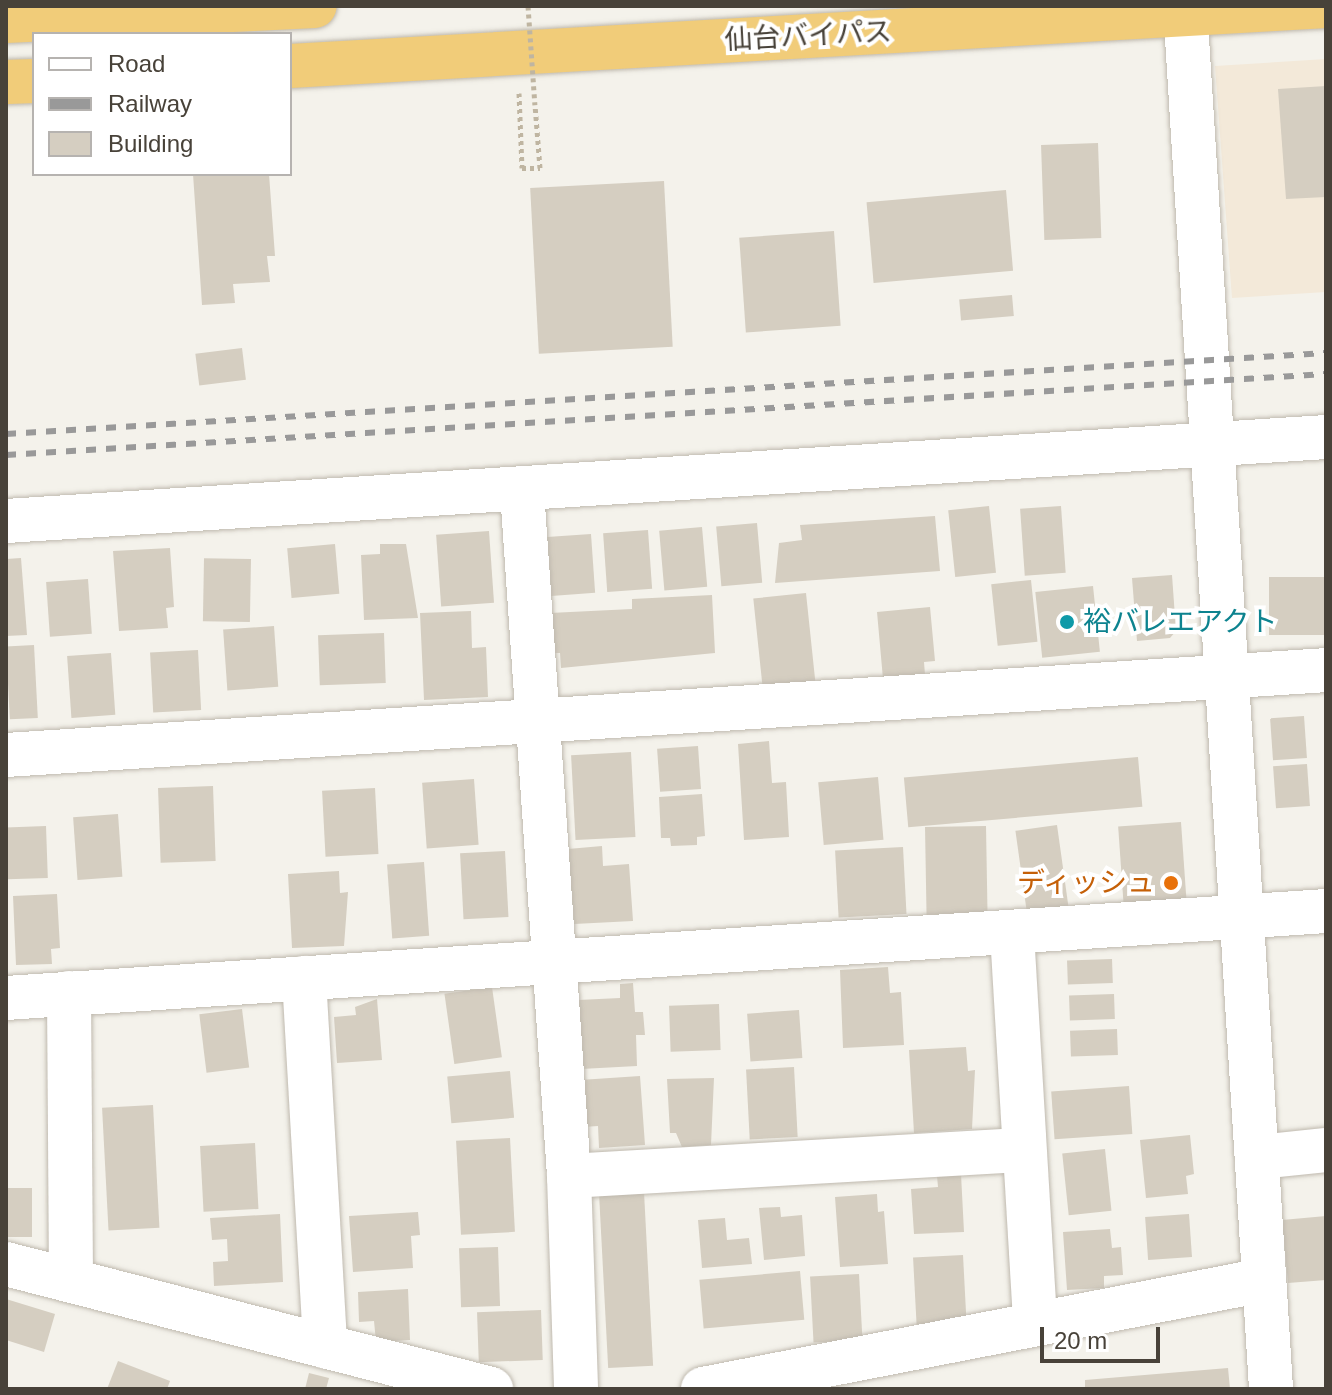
<!DOCTYPE html>
<meta charset="utf-8">
<style>
body{margin:0}
#map{position:relative;width:1332px;height:1395px;overflow:hidden;background:#f4f2eb;font-family:Helvetica,"Noto Sans JP",sans-serif}
div>[style]{position:absolute}
.commercial>*{inset:0;background:#f3e9d9}
.building>*{inset:0;background:#d5cec1;transform-origin:0 0}
.path>*{height:5px;margin-top:-2.5px;transform-origin:0;background:repeating-linear-gradient(90deg,#bfb5a1 0 4px,transparent 0 8px)}
.roads{filter:drop-shadow(0 0 2px #bfb9ae) drop-shadow(0 0 2px #bfb9ae)}
.minor>*{height:44px;margin:-22px;padding:0 22px;transform-origin:22px;border-radius:22px;background:#fff}
.highway>*{height:44px;margin:-22px;padding:0 22px;transform-origin:22px;border-radius:22px;background:#f1cc79}
.rail>*{height:6px;margin-top:-3px;transform-origin:0;background:repeating-linear-gradient(90deg,#999 0 10px,transparent 0 20px)}
.path-bridge>*{height:5px;margin-top:-2.5px;transform-origin:0;background:repeating-linear-gradient(90deg,#bfb5a1 0 4px,transparent 0 8px)}
.dots>*{width:22px;height:22px;translate:-50% -50%;box-sizing:border-box;border:4px solid #fff;border-radius:50%}
span{translate:-50% -50%;white-space:nowrap;text-align:center;line-height:1.15;-webkit-text-stroke:8px #fff;paint-order:stroke}
.street-label{font-size:28px;color:#484239}
.culture-label{font-size:28px;color:#0d838f}
.left{translate:0 -50%;text-align:left}
.food-label{font-size:28px;color:#c56008}
.right{translate:-100% -50%;text-align:right}
.frame{position:absolute;inset:0;border:8px solid #484239;pointer-events:none}
.legend{position:absolute;left:32px;top:32px;width:260px;height:144px;box-sizing:border-box;background:#fff;border:2px solid #b6b3b0;margin:0;padding:10px 14px;list-style:none;font-size:24px;color:#484239}
.legend li{display:flex;align-items:center;gap:16px;height:40px}
.legend b{width:40px;border:2px solid #b6b3b0}
.scale{position:absolute;left:1040px;top:1327px;width:120px;height:36px;box-sizing:border-box;border:4px solid #484239;border-top:0;padding-left:10px;font-size:24px;line-height:28px;white-space:nowrap;color:#484239;-webkit-text-stroke:6px #fff;paint-order:stroke}
</style>
<div id="map">
<div class="commercial">
<div style="clip-path:polygon(1326px 59px,1326px 292px,1232px 298px,1215px 66px)"></div>
</div>
<div class="building">
<div style="clip-path:polygon(1326px 86px,1326px 197px,1286px 199px,1278px 89px)"></div>
<div style="left:1098px;top:143px;width:95px;height:57px;rotate:88deg"></div>
<div style="clip-path:polygon(193px 174px,269px 174px,275px 256px,267px 256px,270px 282px,233px 284px,235px 303px,202px 305px)"></div>
<div style="left:664px;top:181px;width:166px;height:134px;rotate:87deg"></div>
<div style="left:1006px;top:190px;width:81px;height:140px;rotate:85deg"></div>
<div style="left:834px;top:231px;width:95px;height:95px;rotate:86deg"></div>
<div style="left:1012px;top:295px;width:21px;height:53px;rotate:85deg"></div>
<div style="left:242px;top:348px;width:32px;height:47px;rotate:83deg"></div>
<div style="left:989px;top:506px;width:67px;height:41px;rotate:84deg"></div>
<div style="left:1061px;top:506px;width:67px;height:41px;rotate:86deg"></div>
<div style="clip-path:polygon(935px 516px,940px 571px,775px 583px,779px 543px,802px 540px,800px 525px)"></div>
<div style="left:757px;top:523px;width:60px;height:41px;rotate:85deg"></div>
<div style="left:702px;top:527px;width:60px;height:43px;rotate:85deg"></div>
<div style="left:648px;top:530px;width:59px;height:45px;rotate:86deg"></div>
<div style="left:489px;top:531px;width:72px;height:53px;rotate:86deg"></div>
<div style="left:591px;top:534px;width:59px;height:44px;rotate:86deg"></div>
<div style="left:335px;top:544px;width:50px;height:48px;rotate:85deg"></div>
<div style="clip-path:polygon(380px 544px,406px 544px,418px 618px,364px 620px,361px 555px,380px 554px)"></div>
<div style="clip-path:polygon(170px 548px,174px 607px,166px 608px,168px 628px,119px 631px,113px 551px)"></div>
<div style="clip-path:polygon(21px 558px,27px 635px,6px 636px,6px 559px)"></div>
<div style="left:251px;top:559px;width:63px;height:47px;rotate:91deg"></div>
<div style="clip-path:polygon(1172px 575px,1176px 631px,1170px 638px,1137px 641px,1132px 578px)"></div>
<div style="left:1326px;top:577px;width:58px;height:57px;rotate:90deg"></div>
<div style="left:88px;top:579px;width:55px;height:42px;rotate:86deg"></div>
<div style="left:1031px;top:580px;width:62px;height:40px;rotate:84deg"></div>
<div style="left:1093px;top:586px;width:66px;height:58px;rotate:84deg"></div>
<div style="left:806px;top:593px;width:90px;height:53px;rotate:84deg"></div>
<div style="clip-path:polygon(712px 595px,715px 653px,561px 668px,560px 653px,552px 653px,550px 613px,632px 609px,632px 599px)"></div>
<div style="clip-path:polygon(930px 607px,935px 661px,924px 662px,925px 675px,883px 679px,877px 612px)"></div>
<div style="clip-path:polygon(471px 611px,472px 648px,486px 647px,488px 697px,424px 700px,420px 613px)"></div>
<div style="left:274px;top:626px;width:61px;height:51px;rotate:86deg"></div>
<div style="left:384px;top:633px;width:50px;height:66px;rotate:88deg"></div>
<div style="left:34px;top:645px;width:73px;height:28px;rotate:87deg"></div>
<div style="left:198px;top:650px;width:60px;height:48px;rotate:87deg"></div>
<div style="left:111px;top:653px;width:62px;height:44px;rotate:86deg"></div>
<div style="left:1304px;top:716px;width:42px;height:34px;rotate:86deg"></div>
<div style="clip-path:polygon(769px 741px,772px 783px,786px 782px,789px 837px,744px 840px,738px 744px)"></div>
<div style="left:698px;top:746px;width:43px;height:41px;rotate:86deg"></div>
<div style="left:631px;top:752px;width:85px;height:60px;rotate:87deg"></div>
<div style="left:1138px;top:757px;width:50px;height:235px;rotate:85deg"></div>
<div style="left:1307px;top:764px;width:42px;height:34px;rotate:86deg"></div>
<div style="left:878px;top:777px;width:63px;height:60px;rotate:85deg"></div>
<div style="left:474px;top:779px;width:66px;height:52px;rotate:86deg"></div>
<div style="left:213px;top:786px;width:75px;height:55px;rotate:88deg"></div>
<div style="left:375px;top:788px;width:66px;height:53px;rotate:87deg"></div>
<div style="clip-path:polygon(702px 794px,705px 836px,697px 837px,697px 845px,671px 846px,670px 838px,661px 838px,659px 797px)"></div>
<div style="left:118px;top:814px;width:63px;height:45px;rotate:86deg"></div>
<div style="left:1181px;top:822px;width:91px;height:63px;rotate:86deg"></div>
<div style="left:1057px;top:825px;width:87px;height:42px;rotate:82deg"></div>
<div style="left:46px;top:826px;width:52px;height:40px;rotate:88deg"></div>
<div style="left:986px;top:826px;width:88px;height:61px;rotate:89deg"></div>
<div style="clip-path:polygon(602px 846px,603px 866px,629px 864px,633px 921px,574px 924px,568px 849px)"></div>
<div style="left:903px;top:847px;width:67px;height:68px;rotate:87deg"></div>
<div style="left:505px;top:851px;width:66px;height:45px;rotate:87deg"></div>
<div style="left:424px;top:862px;width:74px;height:37px;rotate:86deg"></div>
<div style="clip-path:polygon(339px 871px,340px 893px,348px 892px,344px 946px,292px 948px,288px 874px)"></div>
<div style="clip-path:polygon(57px 894px,60px 948px,51px 949px,52px 964px,16px 965px,13px 896px)"></div>
<div style="left:1112px;top:959px;width:24px;height:45px;rotate:88deg"></div>
<div style="clip-path:polygon(888px 967px,890px 993px,901px 992px,904px 1045px,843px 1048px,840px 970px)"></div>
<div style="clip-path:polygon(633px 983px,635px 1012px,643px 1012px,645px 1035px,636px 1035px,637px 1066px,581px 1069px,578px 1000px,620px 998px,620px 984px)"></div>
<div style="left:492px;top:987px;width:71px;height:48px;rotate:82deg"></div>
<div style="left:1114px;top:994px;width:25px;height:45px;rotate:88deg"></div>
<div style="clip-path:polygon(377px 999px,382px 1060px,337px 1063px,334px 1017px,356px 1015px,355px 1007px)"></div>
<div style="left:719px;top:1004px;width:46px;height:50px;rotate:88deg"></div>
<div style="left:242px;top:1009px;width:59px;height:43px;rotate:83deg"></div>
<div style="left:799px;top:1010px;width:48px;height:52px;rotate:86deg"></div>
<div style="left:1117px;top:1029px;width:26px;height:47px;rotate:88deg"></div>
<div style="clip-path:polygon(966px 1047px,968px 1071px,975px 1070px,972px 1129px,914px 1133px,909px 1050px)"></div>
<div style="left:794px;top:1067px;width:70px;height:48px;rotate:87deg"></div>
<div style="left:510px;top:1071px;width:47px;height:63px;rotate:85deg"></div>
<div style="clip-path:polygon(640px 1076px,645px 1145px,599px 1148px,598px 1126px,583px 1127px,580px 1080px)"></div>
<div style="clip-path:polygon(714px 1078px,711px 1145px,682px 1147px,676px 1133px,670px 1133px,667px 1079px)"></div>
<div style="left:1129px;top:1086px;width:48px;height:78px;rotate:86deg"></div>
<div style="left:153px;top:1105px;width:123px;height:51px;rotate:87deg"></div>
<div style="clip-path:polygon(1190px 1135px,1194px 1174px,1186px 1176px,1188px 1194px,1146px 1198px,1140px 1140px)"></div>
<div style="left:510px;top:1138px;width:94px;height:54px;rotate:87deg"></div>
<div style="left:255px;top:1143px;width:66px;height:55px;rotate:87deg"></div>
<div style="left:1105px;top:1149px;width:62px;height:43px;rotate:84deg"></div>
<div style="clip-path:polygon(961px 1174px,964px 1232px,914px 1234px,911px 1189px,938px 1187px,937px 1176px)"></div>
<div style="left:6px;top:1188px;width:26px;height:49px"></div>
<div style="left:644px;top:1192px;width:174px;height:45px;rotate:87deg"></div>
<div style="clip-path:polygon(877px 1194px,878px 1212px,884px 1211px,888px 1264px,840px 1267px,835px 1197px)"></div>
<div style="clip-path:polygon(780px 1207px,781px 1217px,802px 1215px,805px 1256px,764px 1260px,759px 1208px)"></div>
<div style="clip-path:polygon(418px 1212px,420px 1235px,411px 1236px,413px 1268px,353px 1272px,349px 1216px)"></div>
<div style="clip-path:polygon(280px 1214px,283px 1282px,214px 1286px,213px 1262px,228px 1261px,227px 1239px,212px 1240px,210px 1218px)"></div>
<div style="left:1189px;top:1214px;width:43px;height:44px;rotate:86deg"></div>
<div style="clip-path:polygon(1326px 1216px,1326px 1280px,1288px 1283px,1282px 1220px)"></div>
<div style="clip-path:polygon(725px 1218px,727px 1240px,749px 1238px,752px 1264px,702px 1268px,698px 1220px)"></div>
<div style="clip-path:polygon(1110px 1229px,1112px 1248px,1121px 1247px,1123px 1275px,1104px 1276px,1104px 1288px,1067px 1290px,1063px 1232px)"></div>
<div style="left:498px;top:1247px;width:59px;height:39px;rotate:88deg"></div>
<div style="left:963px;top:1255px;width:67px;height:50px;rotate:87deg"></div>
<div style="left:800px;top:1271px;width:49px;height:101px;rotate:85deg"></div>
<div style="left:859px;top:1274px;width:66px;height:49px;rotate:87deg"></div>
<div style="clip-path:polygon(408px 1289px,410px 1340px,376px 1342px,374px 1321px,359px 1322px,358px 1292px)"></div>
<div style="clip-path:polygon(6px 1299px,55px 1314px,44px 1352px,6px 1340px)"></div>
<div style="left:541px;top:1310px;width:50px;height:64px;rotate:88deg"></div>
<div style="clip-path:polygon(118px 1361px,170px 1381px,167px 1389px,107px 1389px)"></div>
<div style="clip-path:polygon(1228px 1368px,1230px 1389px,1085px 1389px,1085px 1380px)"></div>
<div style="clip-path:polygon(309px 1373px,329px 1378px,326px 1389px,305px 1389px)"></div>
</div>
<div class="path">
<div style="left:519px;top:93px;width:75px;rotate:87.7deg"></div>
<div style="left:522px;top:168px;width:18px"></div>
<div style="left:540px;top:168px;width:63px;rotate:-94.5deg"></div>
</div>
<div class="roads">
<div class="minor">
<div style="left:1185px;top:6px;width:1386px;rotate:86.44deg"></div>
<div style="left:522px;top:491px;width:687px;rotate:86.07deg"></div>
<div style="left:569px;top:1176px;width:213px;rotate:88.1deg"></div>
<div style="left:6px;top:521px;width:1323px;rotate:-3.64deg"></div>
<div style="left:6px;top:755px;width:1323px;rotate:-3.68deg"></div>
<div style="left:1012px;top:933px;width:389px;rotate:86.6deg"></div>
<div style="left:304px;top:978px;width:369px;rotate:86.7deg"></div>
<div style="left:69px;top:993px;width:286px;rotate:89.6deg"></div>
<div style="left:6px;top:998px;width:1323px;rotate:-3.77deg"></div>
<div style="left:1258px;top:1157px;width:68px;rotate:-5.9deg"></div>
<div style="left:569px;top:1176px;width:452px;rotate:-3.3deg"></div>
<div style="left:6px;top:1264px;width:501px;rotate:14.45deg"></div>
<div style="left:703px;top:1389px;width:571px;rotate:-11deg"></div>
</div>
<div class="highway">
<div style="left:6px;top:21px;width:309px;rotate:-2.8deg"></div>
<div style="left:290px;top:66px;width:1038px;rotate:-3.31deg"></div>
<div style="left:6px;top:82px;width:28px;rotate:-2deg"></div>
</div>
</div>
<div class="rail">
<div style="left:6px;top:434px;width:1322px;rotate:-3.51deg"></div>
<div style="left:6px;top:455px;width:1322px;rotate:-3.51deg"></div>
</div>
<div class="path-bridge">
<div style="left:528px;top:6px;width:99px;rotate:86deg"></div>
</div>
<div class="dots">
<div style="left:1067px;top:622px;background:#0f9aa8"></div>
<div style="left:1171px;top:883px;background:#e8710a"></div>
</div>
<div class="street-label">
<span style="left:808px;top:36px;rotate:-3deg">仙台バイパス</span>
</div>
<div class="culture-label">
<span class="left" style="left:1083px;top:622px">裕バレエアクト</span>
</div>
<div class="food-label">
<span class="right" style="left:1155px;top:883px">ディッシュ</span>
</div>
<div class="frame"></div>
<ul class="legend">
<li><b style="height:10px;background:#fff"></b>Road</li>
<li><b style="height:10px;background:#999"></b>Railway</li>
<li><b style="height:22px;background:#d5cec1"></b>Building</li>
</ul>
<div class="scale">20 m</div>
</div>
